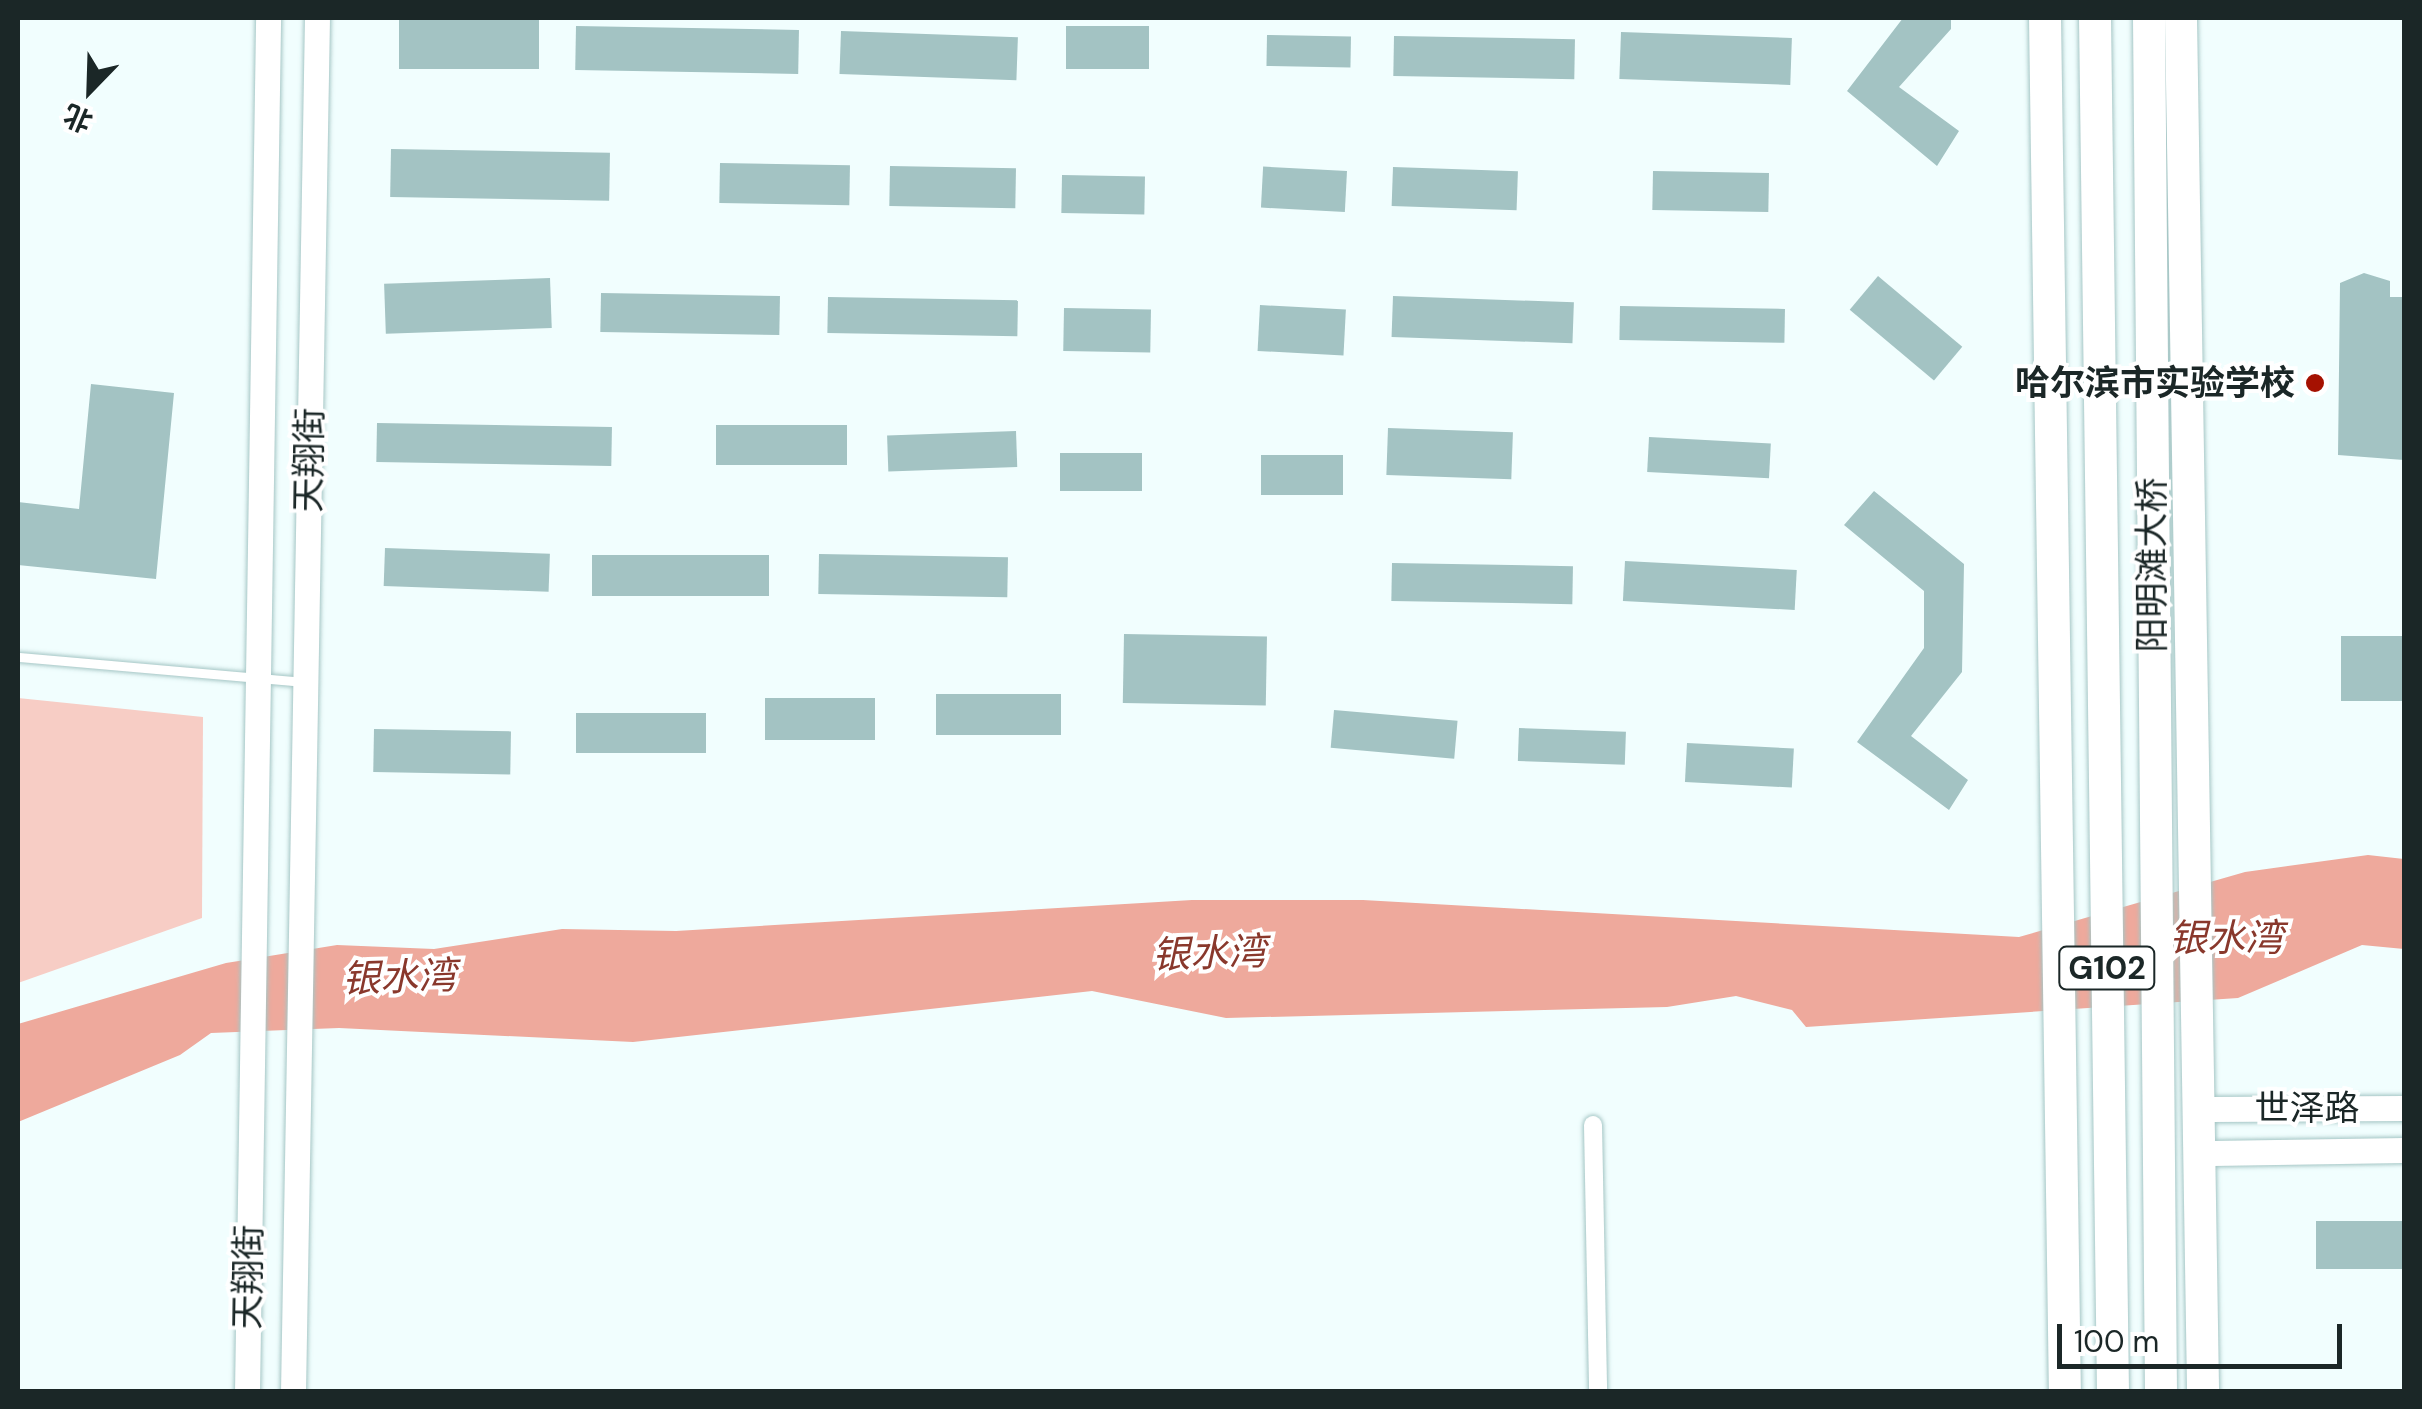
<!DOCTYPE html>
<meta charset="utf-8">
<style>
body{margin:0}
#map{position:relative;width:2422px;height:1409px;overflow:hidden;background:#f1fefe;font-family:"DM Sans","Noto Sans SC",sans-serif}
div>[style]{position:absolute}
.green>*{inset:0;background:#f7cdc5}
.water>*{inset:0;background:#eea99c}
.building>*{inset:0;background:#a3c3c3;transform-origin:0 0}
.roads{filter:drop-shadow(0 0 2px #a5c6c5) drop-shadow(0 0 2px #a5c6c5)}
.lane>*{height:9px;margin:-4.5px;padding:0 4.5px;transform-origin:4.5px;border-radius:4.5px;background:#fff}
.street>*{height:18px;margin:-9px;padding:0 9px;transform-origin:9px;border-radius:9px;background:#fff}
.secondary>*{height:25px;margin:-12.5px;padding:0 12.5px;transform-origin:12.5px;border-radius:12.5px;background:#fff}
.highway>*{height:32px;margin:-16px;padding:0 16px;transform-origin:16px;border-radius:16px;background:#fff}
.dots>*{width:28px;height:28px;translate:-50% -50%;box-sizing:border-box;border:5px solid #fff;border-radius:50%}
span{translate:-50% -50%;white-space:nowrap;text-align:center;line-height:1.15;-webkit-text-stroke:8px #fff;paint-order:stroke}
.shield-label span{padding:2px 8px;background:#fff;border:2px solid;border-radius:8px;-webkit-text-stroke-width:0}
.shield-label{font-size:32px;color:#1b2727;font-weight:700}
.poi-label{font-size:35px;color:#1b2727;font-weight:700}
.right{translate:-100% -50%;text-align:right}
.street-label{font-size:35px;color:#1b2727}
.water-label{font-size:38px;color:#89382c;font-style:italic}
.frame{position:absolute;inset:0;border:20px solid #1b2727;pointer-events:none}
.north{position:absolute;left:40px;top:40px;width:100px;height:100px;-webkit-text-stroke:8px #fff;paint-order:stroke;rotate:203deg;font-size:28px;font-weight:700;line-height:40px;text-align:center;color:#1b2727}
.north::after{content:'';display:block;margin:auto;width:35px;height:45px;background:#1b2727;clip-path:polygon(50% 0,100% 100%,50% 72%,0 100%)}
.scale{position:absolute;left:2057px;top:1324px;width:285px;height:45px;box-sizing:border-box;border:5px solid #1b2727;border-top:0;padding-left:12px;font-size:30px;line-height:35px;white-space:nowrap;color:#1b2727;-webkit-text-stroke:8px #fff;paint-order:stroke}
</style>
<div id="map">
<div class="green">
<div style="clip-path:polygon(18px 698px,203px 717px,202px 918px,18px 983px)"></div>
</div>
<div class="water">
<div style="clip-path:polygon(2368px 855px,2404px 859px,2404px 949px,2362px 945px,2238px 998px,1806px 1027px,1792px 1010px,1736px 996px,1667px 1007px,1226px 1018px,1092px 991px,633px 1042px,339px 1028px,211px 1033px,180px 1055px,18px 1122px,18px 1024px,226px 963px,337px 945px,434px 949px,562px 929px,676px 931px,1192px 900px,1363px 900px,2019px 937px,2245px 872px)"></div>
</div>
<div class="building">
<div style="left:399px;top:18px;width:140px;height:51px"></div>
<div style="clip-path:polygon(1903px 18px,1951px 18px,1951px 29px,1899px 87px,1959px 131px,1937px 166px,1847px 91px)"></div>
<div style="left:576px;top:26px;width:223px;height:44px;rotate:1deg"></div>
<div style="left:1149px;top:26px;width:43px;height:83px;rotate:90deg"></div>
<div style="left:841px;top:31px;width:177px;height:43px;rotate:2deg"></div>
<div style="left:1621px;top:32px;width:171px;height:47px;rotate:2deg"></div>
<div style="left:1267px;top:35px;width:84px;height:31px;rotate:1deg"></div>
<div style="left:1394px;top:36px;width:181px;height:40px;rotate:1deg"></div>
<div style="left:391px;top:149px;width:219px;height:48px;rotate:1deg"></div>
<div style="left:720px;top:163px;width:130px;height:40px;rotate:1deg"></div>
<div style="left:890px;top:166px;width:126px;height:40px;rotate:1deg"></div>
<div style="left:1393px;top:167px;width:125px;height:39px;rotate:2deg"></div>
<div style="left:1347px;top:171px;width:41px;height:84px;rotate:93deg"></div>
<div style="left:1653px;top:171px;width:116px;height:39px;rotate:1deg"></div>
<div style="left:1062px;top:175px;width:83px;height:38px;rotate:1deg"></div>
<div style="clip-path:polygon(2364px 273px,2390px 281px,2390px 297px,2404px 297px,2404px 460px,2338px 455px,2340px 283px)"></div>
<div style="left:1878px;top:276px;width:110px;height:44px;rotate:40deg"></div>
<div style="left:550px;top:278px;width:50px;height:166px;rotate:88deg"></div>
<div style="left:601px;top:293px;width:179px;height:39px;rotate:1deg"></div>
<div style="left:1393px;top:296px;width:181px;height:41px;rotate:2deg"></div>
<div style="left:828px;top:297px;width:190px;height:36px;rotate:1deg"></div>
<div style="left:1260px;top:305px;width:86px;height:46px;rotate:3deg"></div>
<div style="left:1620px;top:306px;width:165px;height:34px;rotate:1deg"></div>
<div style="left:1064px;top:308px;width:87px;height:43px;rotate:1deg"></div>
<div style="clip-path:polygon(91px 384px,174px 393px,156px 579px,18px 565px,18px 502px,79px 509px)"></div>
<div style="left:377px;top:423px;width:235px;height:39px;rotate:1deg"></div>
<div style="left:847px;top:425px;width:40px;height:131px;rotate:90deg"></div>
<div style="left:1388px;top:428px;width:125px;height:47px;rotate:2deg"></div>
<div style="left:1016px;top:431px;width:36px;height:129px;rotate:88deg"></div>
<div style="left:1649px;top:437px;width:122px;height:35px;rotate:3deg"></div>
<div style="left:1060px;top:453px;width:82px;height:38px"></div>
<div style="left:1261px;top:455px;width:82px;height:40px"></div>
<div style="clip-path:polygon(1874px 491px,1964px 564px,1962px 672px,1911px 736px,1968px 780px,1949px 810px,1857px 742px,1924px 648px,1924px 591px,1844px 525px)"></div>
<div style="left:385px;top:548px;width:165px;height:38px;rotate:2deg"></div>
<div style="left:819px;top:554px;width:189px;height:40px;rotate:1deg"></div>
<div style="left:592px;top:555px;width:177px;height:41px"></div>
<div style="left:1625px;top:561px;width:172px;height:40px;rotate:3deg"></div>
<div style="left:1392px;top:563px;width:181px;height:38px;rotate:1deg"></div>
<div style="left:1124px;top:634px;width:143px;height:69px;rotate:1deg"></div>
<div style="left:2341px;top:636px;width:63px;height:65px"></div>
<div style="left:936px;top:694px;width:125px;height:41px"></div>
<div style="left:875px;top:698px;width:42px;height:110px;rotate:90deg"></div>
<div style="left:1334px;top:710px;width:124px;height:38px;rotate:5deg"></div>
<div style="left:576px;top:713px;width:130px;height:40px"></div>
<div style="left:1519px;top:728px;width:107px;height:33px;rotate:2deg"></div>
<div style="left:374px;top:729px;width:137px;height:43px;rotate:1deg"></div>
<div style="left:1687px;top:743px;width:107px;height:39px;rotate:3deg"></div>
<div style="left:2404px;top:1221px;width:48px;height:88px;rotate:90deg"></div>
</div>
<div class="roads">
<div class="lane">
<div style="left:18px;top:657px;width:286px;rotate:5deg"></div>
</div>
<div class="street">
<div style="left:1593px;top:1125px;width:267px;rotate:88.9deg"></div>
</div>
<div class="secondary">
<div style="left:2210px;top:1109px;width:194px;rotate:-0.3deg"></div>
<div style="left:2212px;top:1153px;width:192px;rotate:-0.9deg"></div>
<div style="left:247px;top:1392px;width:1374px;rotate:-89.12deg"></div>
<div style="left:293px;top:1392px;width:1374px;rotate:-89deg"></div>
</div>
<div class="highway">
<div style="left:2045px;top:18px;width:1374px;rotate:89.17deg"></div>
<div style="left:2095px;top:18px;width:1374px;rotate:89.25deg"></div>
<div style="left:2149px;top:18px;width:1374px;rotate:89.5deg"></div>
<div style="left:2181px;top:18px;width:1374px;rotate:89.08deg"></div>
</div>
</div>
<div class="dots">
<div style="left:2315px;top:383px;background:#a51101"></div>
</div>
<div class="shield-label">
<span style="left:2107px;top:968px">G102</span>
</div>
<div class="poi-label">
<span class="right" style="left:2295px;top:383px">哈尔滨市实验学校</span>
</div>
<div class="street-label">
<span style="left:309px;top:460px;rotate:-89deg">天翔街</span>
<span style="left:2152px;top:565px;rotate:-90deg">阳明滩大桥</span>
<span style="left:2307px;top:1108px">世泽路</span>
<span style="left:248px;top:1277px;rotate:-89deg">天翔街</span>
</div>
<div class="water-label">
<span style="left:2226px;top:939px">银水湾</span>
<span style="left:1209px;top:954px;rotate:-2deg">银水湾</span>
<span style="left:399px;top:978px;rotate:-2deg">银水湾</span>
</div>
<div class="frame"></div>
<div class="north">北</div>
<div class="scale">100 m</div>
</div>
